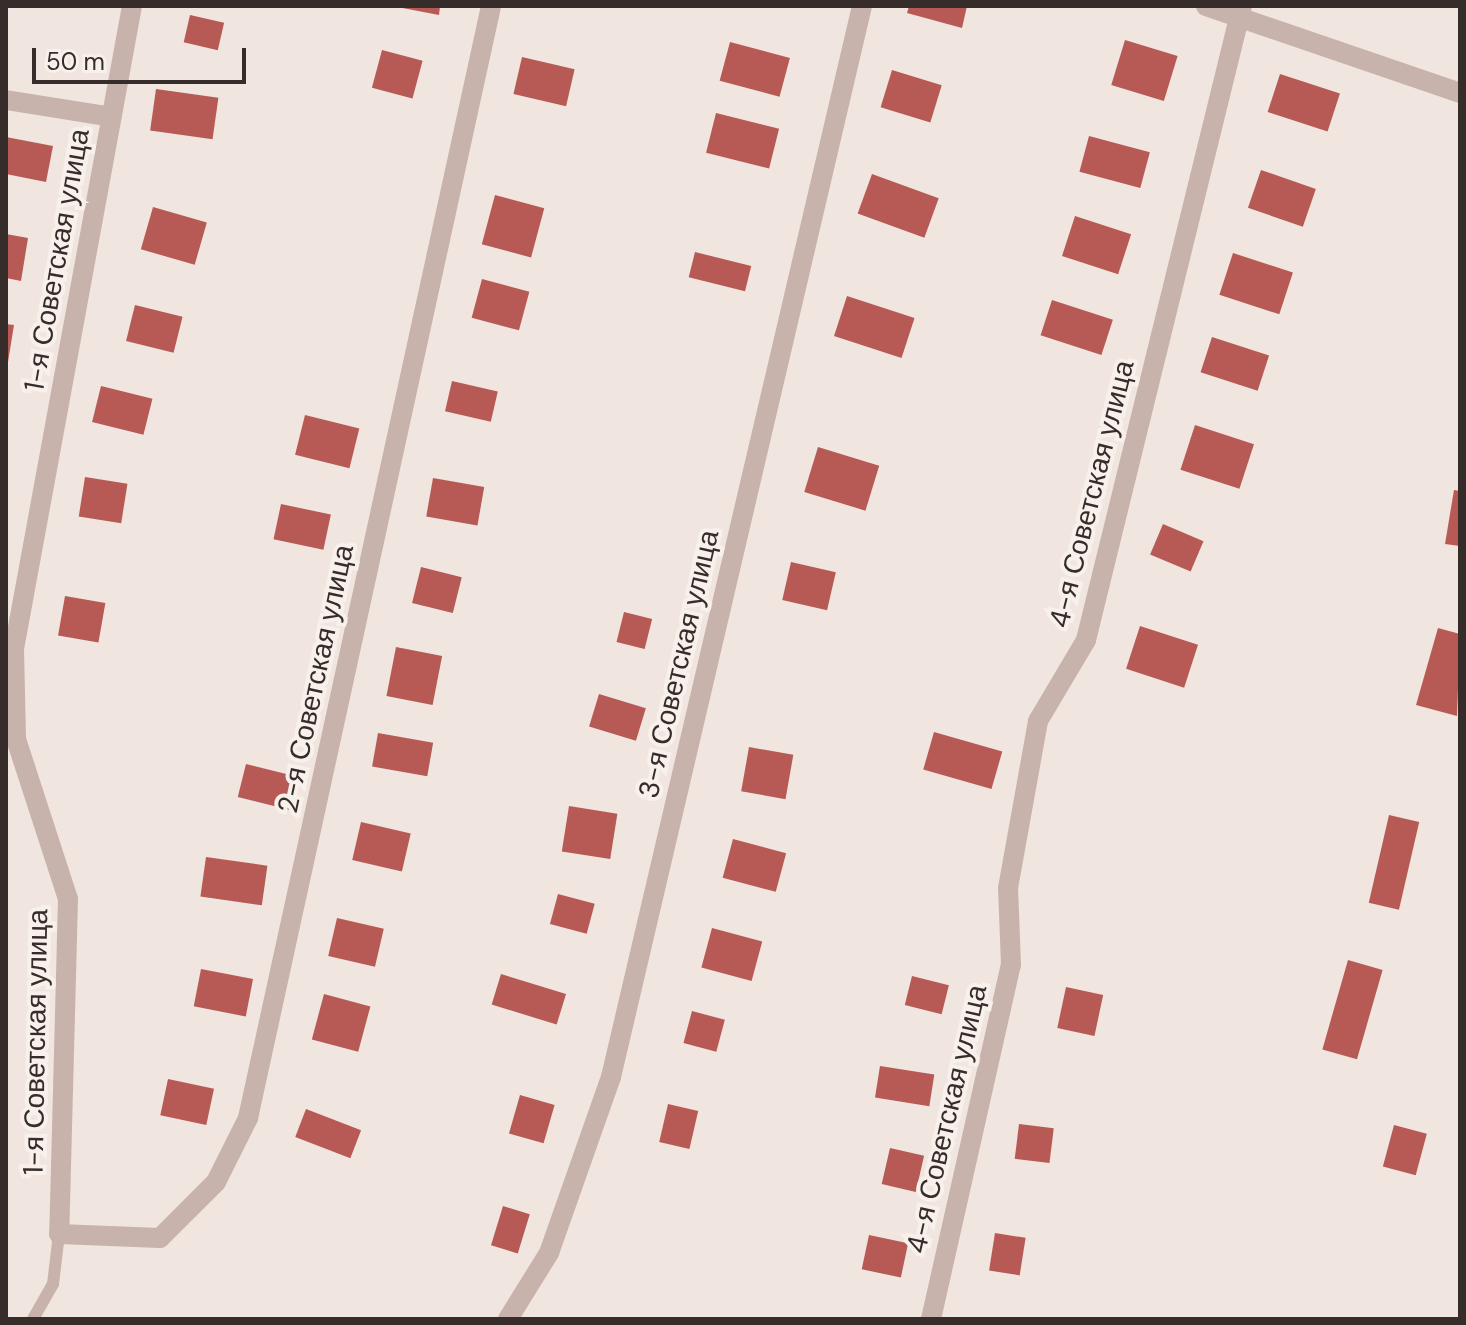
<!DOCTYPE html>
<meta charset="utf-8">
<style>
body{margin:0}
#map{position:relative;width:1466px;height:1325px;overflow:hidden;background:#f0e5df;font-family:"DM Sans",sans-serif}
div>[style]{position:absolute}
.building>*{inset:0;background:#b75a56;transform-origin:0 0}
.service>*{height:12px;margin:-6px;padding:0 6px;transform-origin:6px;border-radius:6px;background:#c7b3ac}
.minor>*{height:20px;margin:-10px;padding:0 10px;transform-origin:10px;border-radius:10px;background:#c7b3ac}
span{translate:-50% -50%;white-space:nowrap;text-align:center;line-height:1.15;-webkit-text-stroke:8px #f8f0eb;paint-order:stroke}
.street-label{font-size:28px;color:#362c2a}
.frame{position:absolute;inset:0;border:8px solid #362c2a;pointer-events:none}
.scale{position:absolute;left:32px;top:48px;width:214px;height:36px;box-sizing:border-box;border:4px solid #362c2a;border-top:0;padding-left:10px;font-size:24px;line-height:28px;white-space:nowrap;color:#362c2a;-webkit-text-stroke:6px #f8f0eb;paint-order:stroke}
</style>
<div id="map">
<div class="building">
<div style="clip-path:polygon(392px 6px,440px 6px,439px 15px)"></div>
<div style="clip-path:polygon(909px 6px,967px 6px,962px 28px,907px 13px)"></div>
<div style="left:190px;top:15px;width:35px;height:28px;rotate:13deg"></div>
<div style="left:1125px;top:40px;width:55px;height:47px;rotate:17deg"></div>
<div style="left:730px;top:42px;width:62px;height:40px;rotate:15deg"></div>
<div style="left:382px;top:50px;width:42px;height:39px;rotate:15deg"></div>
<div style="left:522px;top:57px;width:54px;height:38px;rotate:13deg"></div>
<div style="left:892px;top:70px;width:52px;height:39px;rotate:17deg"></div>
<div style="left:1280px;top:74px;width:63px;height:40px;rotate:18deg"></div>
<div style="left:156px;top:89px;width:63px;height:42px;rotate:8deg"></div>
<div style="left:716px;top:113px;width:65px;height:41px;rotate:14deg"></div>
<div style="left:1089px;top:136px;width:63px;height:37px;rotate:15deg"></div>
<div style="clip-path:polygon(6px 137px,53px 146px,46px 182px,6px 174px)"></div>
<div style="left:1261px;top:170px;width:58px;height:40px;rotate:19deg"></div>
<div style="left:872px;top:174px;width:71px;height:42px;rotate:20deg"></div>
<div style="left:495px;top:195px;width:51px;height:51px;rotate:15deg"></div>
<div style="left:153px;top:207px;width:56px;height:44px;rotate:16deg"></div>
<div style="left:1075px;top:216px;width:59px;height:42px;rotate:18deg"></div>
<div style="clip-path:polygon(6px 234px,28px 238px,21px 281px,6px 278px)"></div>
<div style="left:695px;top:252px;width:58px;height:26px;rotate:14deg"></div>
<div style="left:1233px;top:253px;width:63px;height:44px;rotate:18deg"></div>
<div style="left:482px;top:279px;width:49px;height:40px;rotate:15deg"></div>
<div style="left:847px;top:296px;width:71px;height:42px;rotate:18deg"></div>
<div style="left:1052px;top:300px;width:64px;height:37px;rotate:18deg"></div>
<div style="left:135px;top:305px;width:49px;height:37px;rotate:14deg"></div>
<div style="clip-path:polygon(6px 324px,14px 325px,8px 362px,6px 362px)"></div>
<div style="left:1212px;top:337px;width:60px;height:37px;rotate:18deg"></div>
<div style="left:452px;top:381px;width:47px;height:31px;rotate:13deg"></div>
<div style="left:101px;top:386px;width:53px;height:37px;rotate:14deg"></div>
<div style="left:305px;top:415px;width:56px;height:41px;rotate:14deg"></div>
<div style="left:1195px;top:425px;width:62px;height:47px;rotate:18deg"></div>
<div style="left:818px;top:447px;width:64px;height:47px;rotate:17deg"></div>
<div style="left:85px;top:477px;width:43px;height:40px;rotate:9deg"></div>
<div style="left:433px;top:478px;width:52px;height:39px;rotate:10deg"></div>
<div style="clip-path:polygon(1454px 490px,1460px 491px,1460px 546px,1445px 544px)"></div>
<div style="left:281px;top:504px;width:51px;height:36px;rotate:12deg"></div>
<div style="left:1163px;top:524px;width:44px;height:33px;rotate:23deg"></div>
<div style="left:791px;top:562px;width:46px;height:39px;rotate:13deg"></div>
<div style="left:421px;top:567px;width:42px;height:37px;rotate:14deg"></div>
<div style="left:65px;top:596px;width:41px;height:40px;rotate:10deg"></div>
<div style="left:624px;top:612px;width:29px;height:31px;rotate:14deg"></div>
<div style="left:1140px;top:626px;width:61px;height:45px;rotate:18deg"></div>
<div style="clip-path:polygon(1438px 628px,1460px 634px,1457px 716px,1416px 705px)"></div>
<div style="left:396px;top:647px;width:47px;height:50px;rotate:11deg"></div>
<div style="left:599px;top:694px;width:49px;height:34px;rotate:17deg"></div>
<div style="left:934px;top:732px;width:71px;height:39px;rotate:16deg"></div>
<div style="left:378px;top:733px;width:56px;height:34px;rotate:10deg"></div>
<div style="left:749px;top:747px;width:45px;height:45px;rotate:10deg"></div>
<div style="left:246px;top:764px;width:53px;height:34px;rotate:14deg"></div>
<div style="left:569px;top:806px;width:49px;height:46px;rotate:9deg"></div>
<div style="left:1389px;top:815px;width:31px;height:90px;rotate:13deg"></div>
<div style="left:361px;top:822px;width:51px;height:39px;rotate:13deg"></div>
<div style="left:733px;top:839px;width:55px;height:40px;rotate:15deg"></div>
<div style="left:206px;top:857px;width:62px;height:40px;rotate:8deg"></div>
<div style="left:558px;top:894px;width:38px;height:31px;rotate:15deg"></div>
<div style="left:337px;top:918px;width:48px;height:39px;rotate:13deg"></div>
<div style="left:712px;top:928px;width:52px;height:41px;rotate:15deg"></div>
<div style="left:1348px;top:960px;width:36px;height:93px;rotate:16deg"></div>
<div style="left:201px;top:969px;width:53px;height:38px;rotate:11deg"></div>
<div style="left:501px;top:974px;width:68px;height:32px;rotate:17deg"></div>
<div style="left:912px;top:976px;width:38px;height:30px;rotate:14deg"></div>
<div style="left:1066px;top:987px;width:38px;height:42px;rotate:12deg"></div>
<div style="left:324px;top:994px;width:48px;height:47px;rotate:15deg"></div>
<div style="left:692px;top:1011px;width:34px;height:33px;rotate:15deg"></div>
<div style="left:880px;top:1066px;width:55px;height:32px;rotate:9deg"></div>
<div style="left:168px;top:1079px;width:47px;height:37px;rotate:12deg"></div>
<div style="left:520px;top:1095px;width:36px;height:40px;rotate:16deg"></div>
<div style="left:668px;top:1104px;width:31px;height:39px;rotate:13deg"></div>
<div style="left:306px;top:1109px;width:59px;height:30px;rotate:21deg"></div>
<div style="left:1019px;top:1124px;width:35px;height:35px;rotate:7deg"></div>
<div style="left:1394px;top:1125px;width:34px;height:43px;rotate:15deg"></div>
<div style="left:890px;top:1148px;width:35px;height:37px;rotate:13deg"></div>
<div style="left:503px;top:1206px;width:28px;height:41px;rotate:17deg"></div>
<div style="left:995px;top:1233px;width:31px;height:38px;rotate:9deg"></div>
<div style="left:869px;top:1235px;width:40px;height:35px;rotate:12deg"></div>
</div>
<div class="service">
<div style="left:33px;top:1319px;width:40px;rotate:-60.3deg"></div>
<div style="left:53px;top:1284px;width:50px;rotate:-83.2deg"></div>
</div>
<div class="minor">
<div style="left:132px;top:6px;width:654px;rotate:100.4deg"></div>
<div style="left:14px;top:649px;width:90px;rotate:88.7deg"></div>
<div style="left:16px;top:739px;width:168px;rotate:72deg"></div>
<div style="left:68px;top:899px;width:335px;rotate:91.5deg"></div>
<div style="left:59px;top:1234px;width:101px;rotate:2.3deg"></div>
<div style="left:160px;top:1238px;width:79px;rotate:-45deg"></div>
<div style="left:216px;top:1182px;width:72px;rotate:-63.4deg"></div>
<div style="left:248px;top:1118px;width:1138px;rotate:-77.67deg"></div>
<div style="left:1206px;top:6px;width:268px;rotate:18.9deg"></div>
<div style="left:6px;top:100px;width:107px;rotate:9.1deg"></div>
<div style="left:508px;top:1319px;width:78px;rotate:-58.2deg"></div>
<div style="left:549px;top:1253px;width:187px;rotate:-70.6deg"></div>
<div style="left:611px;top:1077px;width:1100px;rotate:-76.81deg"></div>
<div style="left:931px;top:1319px;width:363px;rotate:-77.3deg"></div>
<div style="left:1011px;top:965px;width:77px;rotate:-92.2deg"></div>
<div style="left:1008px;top:888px;width:170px;rotate:-79.8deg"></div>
<div style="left:1038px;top:721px;width:94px;rotate:-59.3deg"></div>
<div style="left:1086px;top:640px;width:653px;rotate:-76.18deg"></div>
</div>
<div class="street-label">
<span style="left:57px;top:260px;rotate:-80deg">1-я Советская улица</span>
<span style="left:1092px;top:494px;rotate:-76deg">4-я Советская улица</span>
<span style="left:679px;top:664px;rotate:-77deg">3-я Советская улица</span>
<span style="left:316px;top:679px;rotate:-78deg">2-я Советская улица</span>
<span style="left:36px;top:1042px;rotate:-89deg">1-я Советская улица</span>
<span style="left:947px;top:1119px;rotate:-77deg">4-я Советская улица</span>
</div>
<div class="frame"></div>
<div class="scale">50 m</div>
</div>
